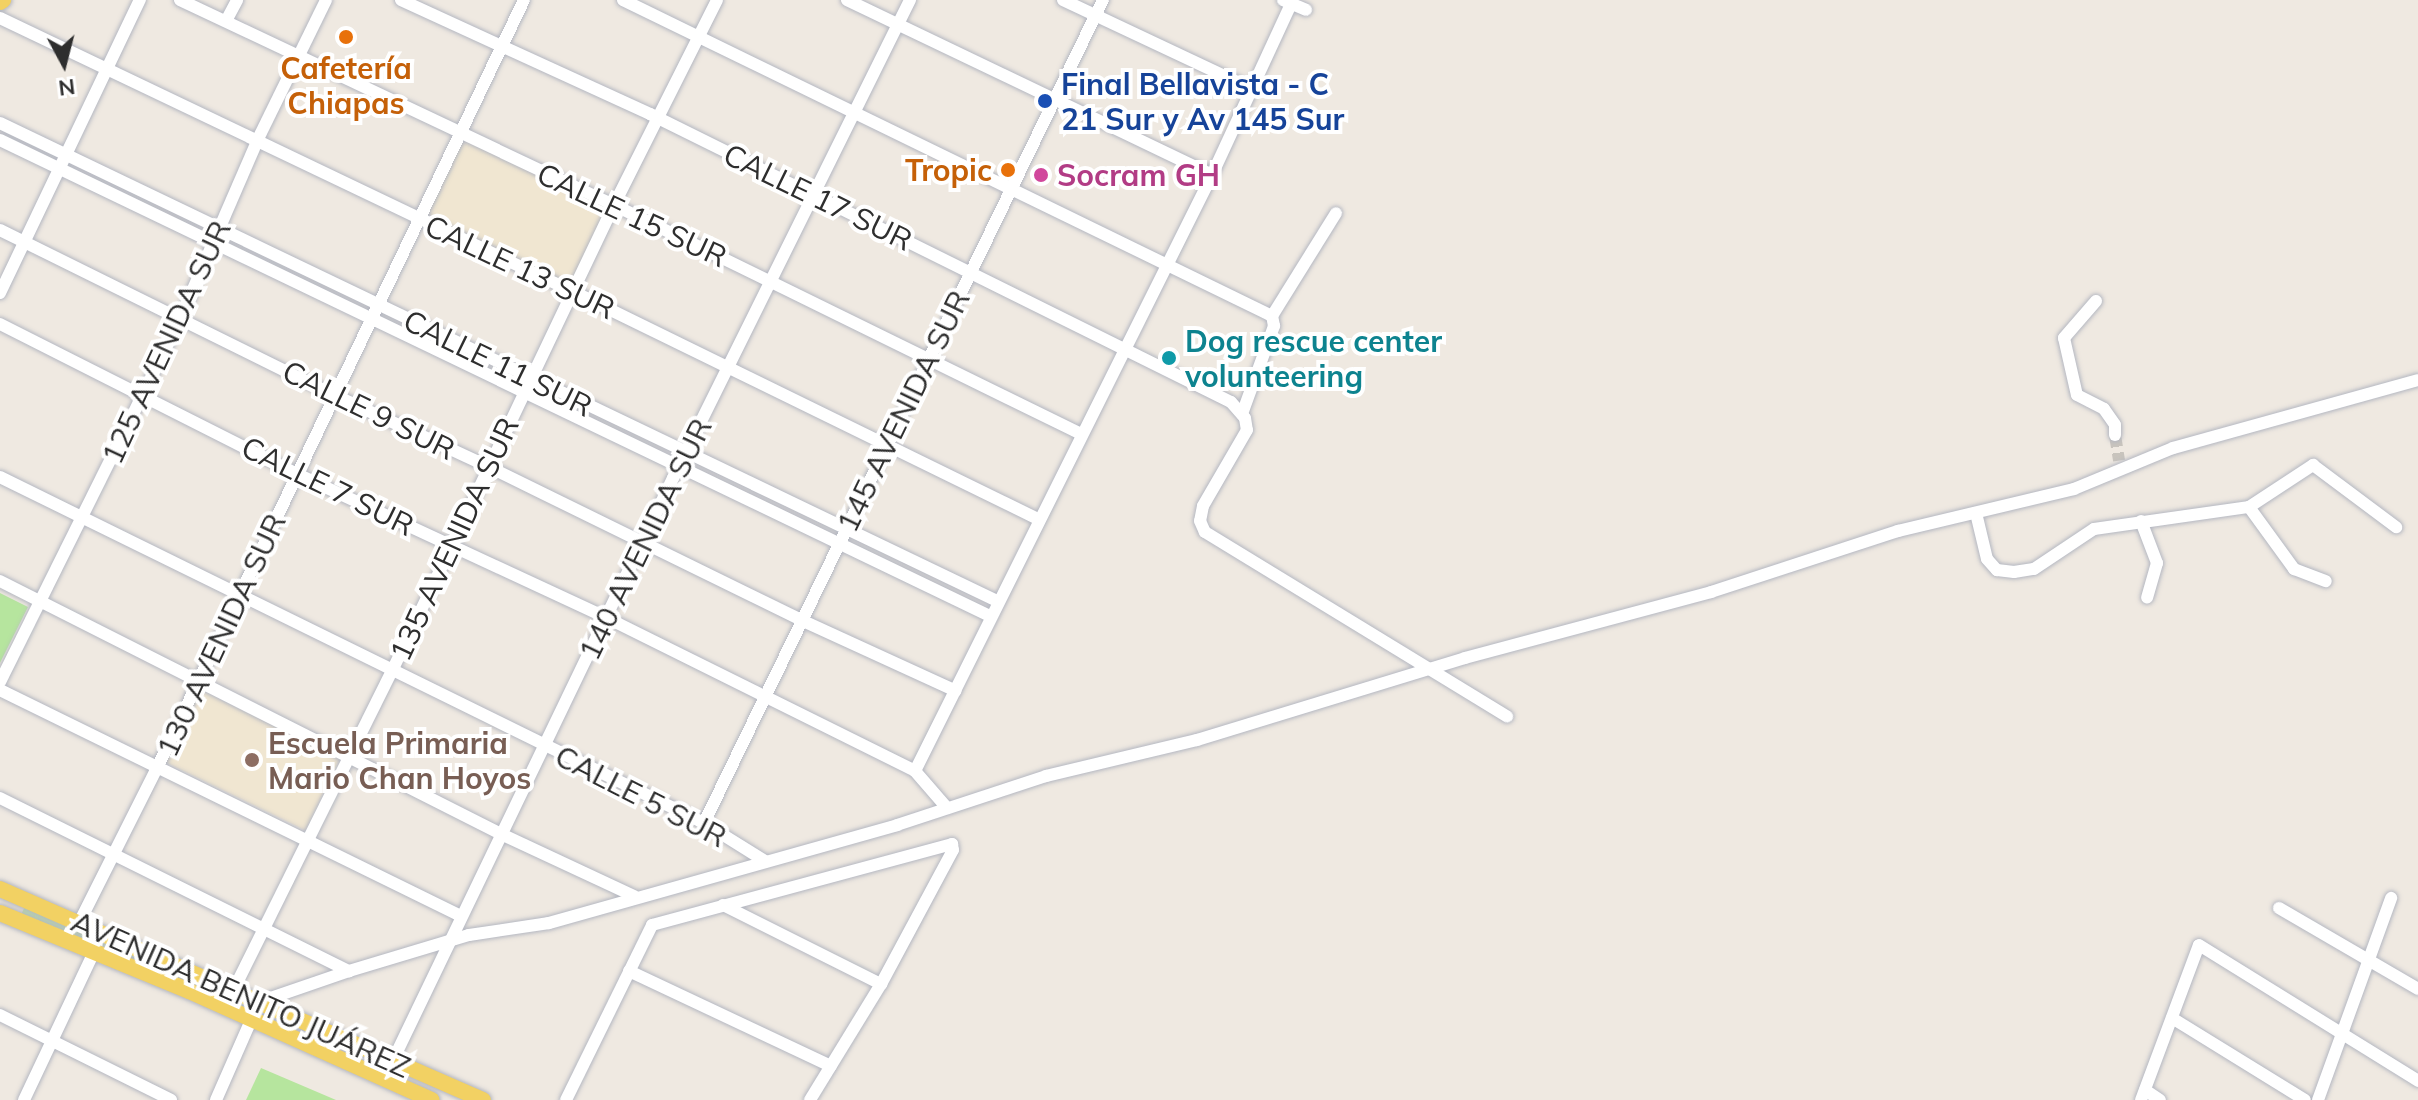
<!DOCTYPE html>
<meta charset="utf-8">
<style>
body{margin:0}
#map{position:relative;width:2418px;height:1100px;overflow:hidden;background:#efe9e1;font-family:Mulish,sans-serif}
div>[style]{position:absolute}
.education>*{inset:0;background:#f0e6d1;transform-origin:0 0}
.green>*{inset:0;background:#b6e59e}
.minor-tunnel>*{height:12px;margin-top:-6px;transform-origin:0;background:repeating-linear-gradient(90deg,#c8c4bd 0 12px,transparent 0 18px)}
.roads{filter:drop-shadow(0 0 2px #b4b7c1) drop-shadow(0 0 2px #b4b7c1)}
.minor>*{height:12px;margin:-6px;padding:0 6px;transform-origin:6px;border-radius:6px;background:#fff}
.major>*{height:16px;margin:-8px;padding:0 8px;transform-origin:8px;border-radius:8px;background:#f2d163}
.dots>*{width:22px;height:22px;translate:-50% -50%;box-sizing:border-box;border:4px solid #fff;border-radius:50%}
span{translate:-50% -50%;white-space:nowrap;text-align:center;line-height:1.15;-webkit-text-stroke:8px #fff;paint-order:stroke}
.food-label{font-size:30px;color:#c56008;font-weight:700}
.right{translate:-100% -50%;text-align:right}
.transit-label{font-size:30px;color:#164399;font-weight:700}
.left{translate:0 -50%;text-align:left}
.hotel-label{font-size:30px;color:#b23c85;font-weight:700}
.street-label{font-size:30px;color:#2e2e2e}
.culture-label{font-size:30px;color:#0d838f;font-weight:700}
.education-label{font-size:30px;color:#785e54;font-weight:700}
.north{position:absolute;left:24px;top:24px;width:80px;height:80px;-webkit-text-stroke:6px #fff;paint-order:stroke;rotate:173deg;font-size:22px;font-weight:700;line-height:32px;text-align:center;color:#2e2e2e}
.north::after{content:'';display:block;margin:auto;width:28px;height:36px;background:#2e2e2e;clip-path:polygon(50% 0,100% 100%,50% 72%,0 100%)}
</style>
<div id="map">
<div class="education">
<div style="left:463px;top:138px;width:161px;height:85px;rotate:26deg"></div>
<div style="left:200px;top:690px;width:156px;height:80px;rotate:26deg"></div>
</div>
<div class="green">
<div style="clip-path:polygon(0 593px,28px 607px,0 663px)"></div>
<div style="clip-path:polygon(25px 906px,246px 1001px,246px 1005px,243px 1010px,21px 915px)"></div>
<div style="clip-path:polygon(261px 1068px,336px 1100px,246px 1100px)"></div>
</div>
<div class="minor-tunnel">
<div style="left:2115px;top:435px;width:26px;rotate:81deg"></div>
</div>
<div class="roads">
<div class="minor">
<div style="left:180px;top:0;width:480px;rotate:25.3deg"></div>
<div style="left:614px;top:205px;width:520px;rotate:26.12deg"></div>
<div style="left:401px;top:0;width:274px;rotate:24.6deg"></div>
<div style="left:650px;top:114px;width:648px;rotate:26.37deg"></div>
<div style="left:1231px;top:402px;width:21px;rotate:49deg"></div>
<div style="left:1245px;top:418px;width:12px;rotate:81deg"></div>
<div style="left:1247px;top:430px;width:88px;rotate:120.1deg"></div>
<div style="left:1203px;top:506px;width:15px;rotate:101deg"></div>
<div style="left:1200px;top:521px;width:12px;rotate:66deg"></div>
<div style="left:1205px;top:532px;width:354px;rotate:31.4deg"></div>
<div style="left:623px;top:0;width:722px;rotate:25.96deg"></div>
<div style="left:847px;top:0;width:405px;rotate:25.6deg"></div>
<div style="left:1063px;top:0;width:207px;rotate:25.2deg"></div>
<div style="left:1283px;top:0;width:25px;rotate:23deg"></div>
<div style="left:0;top:18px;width:643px;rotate:25.53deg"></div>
<div style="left:580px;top:295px;width:510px;rotate:26.06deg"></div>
<div style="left:226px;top:21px;width:24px;rotate:-62deg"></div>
<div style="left:0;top:123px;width:1106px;rotate:25.61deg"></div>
<div style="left:0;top:140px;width:1098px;rotate:25.68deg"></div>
<div style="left:0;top:230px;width:373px;rotate:26.3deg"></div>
<div style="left:334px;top:395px;width:171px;rotate:24.9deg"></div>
<div style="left:489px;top:467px;width:347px;rotate:26.1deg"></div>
<div style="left:801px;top:620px;width:170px;rotate:24.6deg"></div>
<div style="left:0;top:293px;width:325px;rotate:-64.5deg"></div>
<div style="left:2096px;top:301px;width:49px;rotate:130.9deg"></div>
<div style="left:2064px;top:338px;width:58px;rotate:77.2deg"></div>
<div style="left:2077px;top:395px;width:30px;rotate:27deg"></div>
<div style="left:2104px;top:409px;width:19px;rotate:55deg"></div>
<div style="left:2115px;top:425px;width:10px;rotate:90deg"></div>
<div style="left:0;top:324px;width:333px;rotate:26.8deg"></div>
<div style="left:297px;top:474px;width:342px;rotate:24.9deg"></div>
<div style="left:607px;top:618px;width:344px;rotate:26.4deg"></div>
<div style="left:915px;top:771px;width:49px;rotate:49.1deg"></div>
<div style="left:1242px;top:414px;width:94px;rotate:-70deg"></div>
<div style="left:1274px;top:326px;width:10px;rotate:-101deg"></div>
<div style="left:1272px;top:316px;width:121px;rotate:-58.1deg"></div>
<div style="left:0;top:477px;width:784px;rotate:26.17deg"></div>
<div style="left:704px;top:823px;width:72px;rotate:31.9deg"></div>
<div style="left:2249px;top:507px;width:77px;rotate:54deg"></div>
<div style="left:2294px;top:569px;width:34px;rotate:21deg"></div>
<div style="left:1976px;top:513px;width:47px;rotate:76.6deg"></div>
<div style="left:1987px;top:559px;width:15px;rotate:48deg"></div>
<div style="left:1997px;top:570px;width:17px;rotate:7deg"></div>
<div style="left:2014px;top:572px;width:20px;rotate:-9deg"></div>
<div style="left:2034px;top:569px;width:72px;rotate:-33.7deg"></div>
<div style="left:2094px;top:529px;width:157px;rotate:-8.1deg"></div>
<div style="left:2249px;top:507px;width:77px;rotate:-33.3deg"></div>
<div style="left:2313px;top:465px;width:104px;rotate:36.8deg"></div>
<div style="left:2141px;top:521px;width:45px;rotate:69.1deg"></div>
<div style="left:2157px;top:563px;width:36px;rotate:106deg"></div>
<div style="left:0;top:581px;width:561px;rotate:26.79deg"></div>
<div style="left:501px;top:834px;width:147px;rotate:25deg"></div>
<div style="left:0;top:682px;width:407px;rotate:-63.6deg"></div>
<div style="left:181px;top:317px;width:192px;rotate:-66.6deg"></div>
<div style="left:257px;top:141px;width:157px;rotate:-63.9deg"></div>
<div style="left:0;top:690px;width:513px;rotate:26.12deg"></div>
<div style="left:915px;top:771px;width:666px;rotate:-63.51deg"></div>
<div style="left:1212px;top:175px;width:188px;rotate:-65.2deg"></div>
<div style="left:0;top:798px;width:390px;rotate:26.4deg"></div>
<div style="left:704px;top:823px;width:915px;rotate:-64.14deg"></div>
<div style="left:723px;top:905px;width:177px;rotate:26.6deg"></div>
<div style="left:2279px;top:908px;width:161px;rotate:30.2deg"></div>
<div style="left:79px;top:923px;width:174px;rotate:-63.3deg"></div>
<div style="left:157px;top:768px;width:851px;rotate:-64.46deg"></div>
<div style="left:629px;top:971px;width:223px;rotate:25.2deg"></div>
<div style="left:233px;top:991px;width:357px;rotate:-63.6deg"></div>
<div style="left:392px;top:671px;width:516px;rotate:-64.53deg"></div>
<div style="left:614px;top:205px;width:229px;rotate:-63.3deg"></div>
<div style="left:0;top:1015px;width:191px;rotate:26.4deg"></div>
<div style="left:2172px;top:1018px;width:156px;rotate:31.7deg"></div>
<div style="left:384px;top:1079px;width:667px;rotate:-64.32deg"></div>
<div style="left:673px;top:478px;width:534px;rotate:-63.63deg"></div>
<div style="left:2145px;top:1090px;width:18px;rotate:34deg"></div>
<div style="left:24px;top:1100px;width:164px;rotate:-64.7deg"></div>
<div style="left:216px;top:1100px;width:107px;rotate:-66.3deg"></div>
<div style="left:259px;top:1002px;width:95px;rotate:-19deg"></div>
<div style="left:349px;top:971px;width:125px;rotate:-16.7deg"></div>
<div style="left:469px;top:935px;width:81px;rotate:-8.5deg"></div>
<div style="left:549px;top:923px;width:362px;rotate:-15.7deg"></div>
<div style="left:897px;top:825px;width:157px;rotate:-18.2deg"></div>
<div style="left:1046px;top:776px;width:155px;rotate:-13.4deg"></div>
<div style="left:1197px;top:740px;width:280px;rotate:-17deg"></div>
<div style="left:1465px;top:658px;width:255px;rotate:-15deg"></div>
<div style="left:1711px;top:592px;width:197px;rotate:-18.1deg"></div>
<div style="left:1898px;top:531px;width:181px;rotate:-13.4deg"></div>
<div style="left:2074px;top:489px;width:107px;rotate:-22.5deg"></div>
<div style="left:2173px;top:448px;width:254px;rotate:-15.5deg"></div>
<div style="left:566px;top:1100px;width:195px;rotate:-63.8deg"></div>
<div style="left:652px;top:925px;width:311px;rotate:-15.1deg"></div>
<div style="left:952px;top:844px;width:6px;rotate:81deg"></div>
<div style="left:953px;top:850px;width:152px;rotate:118.2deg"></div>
<div style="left:881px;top:984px;width:136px;rotate:121.5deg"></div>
<div style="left:2141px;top:1100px;width:165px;rotate:-69.5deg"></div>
<div style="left:2199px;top:945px;width:258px;rotate:31.8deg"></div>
<div style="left:2318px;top:1100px;width:215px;rotate:-70.1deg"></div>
</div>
<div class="major">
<div style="left:0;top:2px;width:4px;rotate:-34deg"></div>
<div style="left:0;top:889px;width:527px;rotate:23.6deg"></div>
<div style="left:0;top:913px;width:204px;rotate:22.4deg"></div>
<div style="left:189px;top:991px;width:266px;rotate:24.2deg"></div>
</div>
</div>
<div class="dots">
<div style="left:346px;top:37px;background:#e8710a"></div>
<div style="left:1045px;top:101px;background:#1a4fb4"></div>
<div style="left:1008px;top:170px;background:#e8710a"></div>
<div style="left:1041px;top:175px;background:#d1479c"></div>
<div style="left:1169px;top:358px;background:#0f9aa8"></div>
<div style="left:252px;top:760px;background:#8d6e63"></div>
</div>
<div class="food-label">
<span style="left:346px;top:85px">Cafetería<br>Chiapas</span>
<span class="right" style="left:992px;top:170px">Tropic</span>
</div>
<div class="transit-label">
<span class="left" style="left:1061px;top:101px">Final Bellavista - C<br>21 Sur y Av 145 Sur</span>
</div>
<div class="hotel-label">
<span class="left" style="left:1057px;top:175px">Socram GH</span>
</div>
<div class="street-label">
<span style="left:818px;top:197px;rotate:26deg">CALLE 17 SUR</span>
<span style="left:632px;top:215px;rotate:25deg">CALLE 15 SUR</span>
<span style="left:520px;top:267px;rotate:25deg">CALLE 13 SUR</span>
<span style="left:166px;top:342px;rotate:-65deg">125 AVENIDA SUR</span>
<span style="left:498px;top:363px;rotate:26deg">CALLE 11 SUR</span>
<span style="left:369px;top:410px;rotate:26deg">CALLE 9 SUR</span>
<span style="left:903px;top:411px;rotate:-64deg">145 AVENIDA SUR</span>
<span style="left:328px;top:486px;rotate:26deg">CALLE 7 SUR</span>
<span style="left:454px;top:539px;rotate:-65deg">135 AVENIDA SUR</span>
<span style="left:645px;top:539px;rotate:-64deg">140 AVENIDA SUR</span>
<span style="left:221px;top:635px;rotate:-65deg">130 AVENIDA SUR</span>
<span style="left:641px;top:796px;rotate:27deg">CALLE 5 SUR</span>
<span style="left:241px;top:994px;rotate:24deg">AVENIDA BENITO JUÁREZ</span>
</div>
<div class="culture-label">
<span class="left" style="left:1185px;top:358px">Dog rescue center<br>volunteering</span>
</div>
<div class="education-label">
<span class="left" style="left:268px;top:760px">Escuela Primaria<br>Mario Chan Hoyos</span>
</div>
<div class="north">N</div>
</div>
